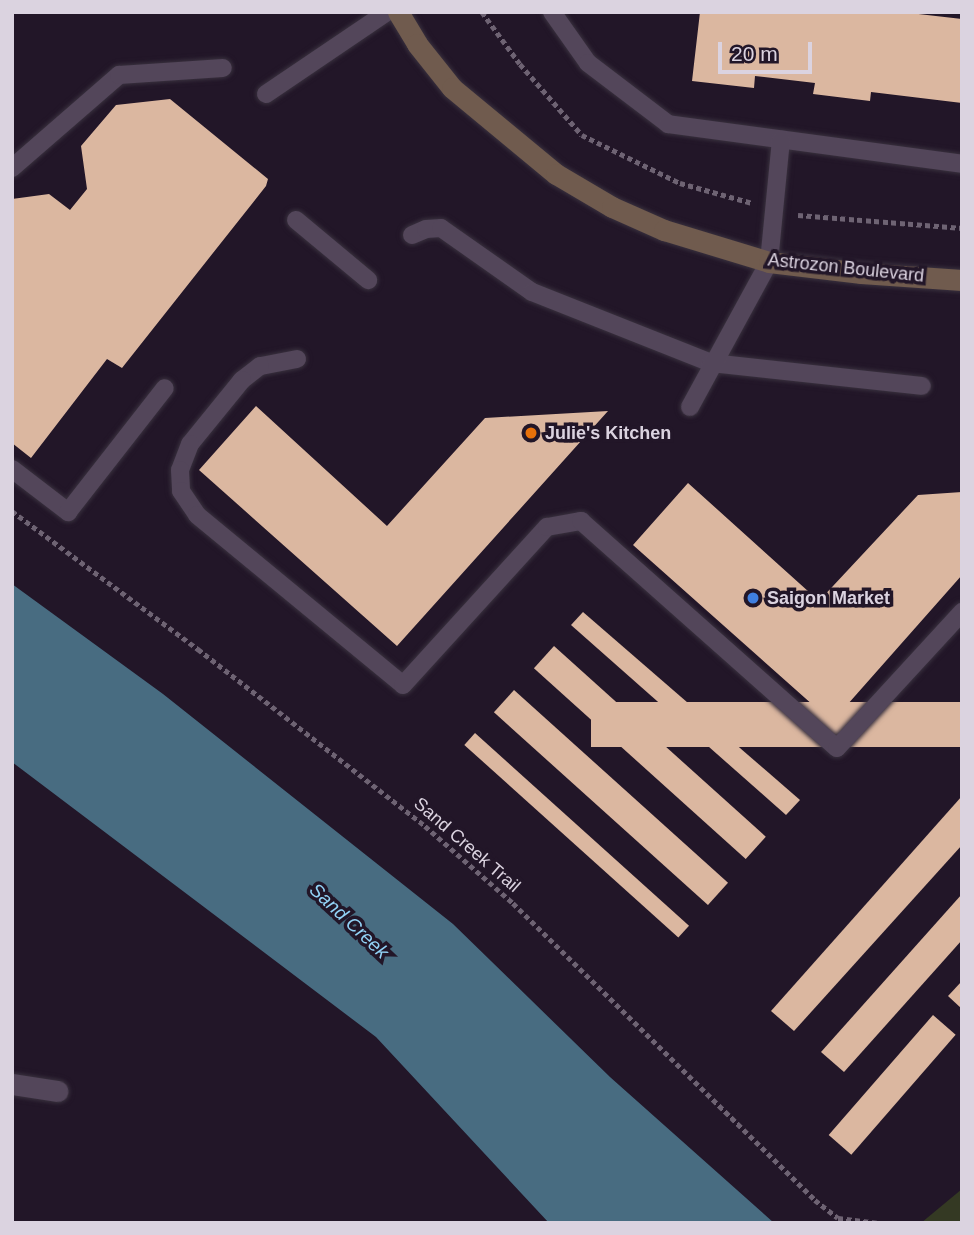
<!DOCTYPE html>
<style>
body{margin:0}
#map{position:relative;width:974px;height:1235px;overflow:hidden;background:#221628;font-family:Arial,sans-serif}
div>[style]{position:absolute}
.green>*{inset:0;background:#343923}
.water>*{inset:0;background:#486c81}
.building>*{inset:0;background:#dbb7a0;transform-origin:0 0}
.path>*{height:4.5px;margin-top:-2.25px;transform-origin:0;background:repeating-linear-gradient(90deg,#6e6373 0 5px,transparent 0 8.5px)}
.roads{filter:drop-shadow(0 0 2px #39313e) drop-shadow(0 0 2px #39313e)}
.service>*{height:18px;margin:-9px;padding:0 9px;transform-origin:9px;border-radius:9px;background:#53465a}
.minor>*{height:21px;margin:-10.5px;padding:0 10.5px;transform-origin:10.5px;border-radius:10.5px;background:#53465a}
.secondary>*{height:21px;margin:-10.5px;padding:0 10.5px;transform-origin:10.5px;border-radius:10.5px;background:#705b4e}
.dots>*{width:19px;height:19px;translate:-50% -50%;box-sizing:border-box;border:4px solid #221628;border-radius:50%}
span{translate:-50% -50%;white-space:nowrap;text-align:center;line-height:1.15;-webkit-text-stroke:7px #221628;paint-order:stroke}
.street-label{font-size:18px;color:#dbd3e0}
.poi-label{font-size:18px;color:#dbd3e0;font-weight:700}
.left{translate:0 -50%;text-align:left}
.water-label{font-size:19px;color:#92d2f6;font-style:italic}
.frame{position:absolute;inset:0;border:14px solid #dbd3e0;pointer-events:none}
.scale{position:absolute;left:718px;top:42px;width:94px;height:32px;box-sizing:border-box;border:4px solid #dbd3e0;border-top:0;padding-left:9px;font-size:21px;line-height:24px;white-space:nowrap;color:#dbd3e0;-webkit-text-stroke:5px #221628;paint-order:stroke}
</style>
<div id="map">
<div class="green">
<div style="clip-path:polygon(962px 1189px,962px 1223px,921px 1223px)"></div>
</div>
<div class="water">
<div style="clip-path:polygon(12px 584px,163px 694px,453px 924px,610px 1077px,774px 1223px,549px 1223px,376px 1037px,12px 762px)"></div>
</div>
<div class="building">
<div style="clip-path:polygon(700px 12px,901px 12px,962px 19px,962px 103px,871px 92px,870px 101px,813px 94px,815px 83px,755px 76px,754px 88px,692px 81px)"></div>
<div style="clip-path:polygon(170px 99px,268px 179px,266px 186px,122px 368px,107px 359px,31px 458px,12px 443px,12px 199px,49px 194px,70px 210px,87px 189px,81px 146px,116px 105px)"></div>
<div style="clip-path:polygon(256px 406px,387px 526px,485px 418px,608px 411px,397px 646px,199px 470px)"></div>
<div style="clip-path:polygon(688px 483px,819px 601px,918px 495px,962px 492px,962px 575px,832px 722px,633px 545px)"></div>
<div style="clip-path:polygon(583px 612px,800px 800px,786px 815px,571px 625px)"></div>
<div style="left:554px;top:646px;width:285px;height:30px;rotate:42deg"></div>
<div style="left:514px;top:690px;width:288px;height:30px;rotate:42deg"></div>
<div style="left:962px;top:702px;width:45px;height:371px;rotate:90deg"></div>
<div style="left:475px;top:733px;width:288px;height:16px;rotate:42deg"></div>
<div style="clip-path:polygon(962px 796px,962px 845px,794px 1031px,771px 1011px)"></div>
<div style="clip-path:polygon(962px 894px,962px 940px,844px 1072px,821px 1052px)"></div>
<div style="clip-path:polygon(962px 981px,962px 1009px,948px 996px)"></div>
<div style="left:933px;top:1015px;width:30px;height:159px;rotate:41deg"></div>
</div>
<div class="path">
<div style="left:482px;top:12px;width:64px;rotate:53.8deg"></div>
<div style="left:520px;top:64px;width:94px;rotate:48.9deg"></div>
<div style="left:582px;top:135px;width:109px;rotate:26.1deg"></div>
<div style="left:680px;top:183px;width:75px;rotate:15.5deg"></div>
<div style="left:798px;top:215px;width:165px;rotate:4.5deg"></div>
<div style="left:12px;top:511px;width:232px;rotate:36.6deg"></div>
<div style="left:198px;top:649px;width:288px;rotate:37.9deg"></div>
<div style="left:425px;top:826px;width:117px;rotate:41.2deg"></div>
<div style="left:513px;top:903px;width:424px;rotate:44.5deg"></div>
<div style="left:815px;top:1200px;width:29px;rotate:38deg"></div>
<div style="left:838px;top:1218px;width:39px;rotate:7deg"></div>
</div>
<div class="roads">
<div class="service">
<div style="left:552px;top:12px;width:62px;rotate:54.8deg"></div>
<div style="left:588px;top:63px;width:101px;rotate:37.3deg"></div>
<div style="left:668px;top:124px;width:297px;rotate:7.7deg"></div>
<div style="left:266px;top:94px;width:146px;rotate:-34.1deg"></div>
<div style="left:12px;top:168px;width:142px;rotate:-41deg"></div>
<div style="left:119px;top:75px;width:104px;rotate:-3.9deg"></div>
<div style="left:296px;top:220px;width:94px;rotate:39.8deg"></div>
<div style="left:412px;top:235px;width:15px;rotate:-23deg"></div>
<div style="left:426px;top:229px;width:15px;rotate:-4deg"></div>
<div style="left:441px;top:228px;width:111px;rotate:35.1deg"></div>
<div style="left:532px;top:292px;width:193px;rotate:21.6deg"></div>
<div style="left:711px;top:363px;width:212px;rotate:6.2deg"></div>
<div style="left:297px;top:359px;width:38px;rotate:169deg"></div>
<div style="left:260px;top:366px;width:23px;rotate:142deg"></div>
<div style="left:242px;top:380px;width:82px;rotate:129.1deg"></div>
<div style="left:190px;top:444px;width:28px;rotate:111deg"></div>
<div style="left:180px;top:470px;width:21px;rotate:87deg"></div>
<div style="left:181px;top:491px;width:29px;rotate:56deg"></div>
<div style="left:197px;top:515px;width:267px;rotate:39.5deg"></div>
<div style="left:403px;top:685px;width:214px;rotate:-47.7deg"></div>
<div style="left:547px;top:527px;width:35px;rotate:-10deg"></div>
<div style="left:581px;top:521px;width:342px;rotate:41.6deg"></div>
<div style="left:837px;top:748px;width:185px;rotate:-47.4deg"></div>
<div style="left:690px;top:407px;width:165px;rotate:-61.4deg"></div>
<div style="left:769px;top:262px;width:123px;rotate:-84.4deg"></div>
<div style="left:12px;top:469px;width:71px;rotate:37.5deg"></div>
<div style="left:68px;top:512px;width:157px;rotate:-52deg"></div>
</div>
<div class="minor">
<div style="left:12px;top:1084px;width:46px;rotate:8.8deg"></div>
</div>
<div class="secondary">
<div style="left:398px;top:12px;width:37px;rotate:59deg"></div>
<div style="left:417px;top:44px;width:56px;rotate:51.5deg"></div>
<div style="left:452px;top:88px;width:135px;rotate:39.6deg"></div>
<div style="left:556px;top:174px;width:65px;rotate:30.5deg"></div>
<div style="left:612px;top:207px;width:57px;rotate:23.9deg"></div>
<div style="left:664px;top:230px;width:110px;rotate:16.9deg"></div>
<div style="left:769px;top:262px;width:93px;rotate:6.8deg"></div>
<div style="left:861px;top:273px;width:101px;rotate:4deg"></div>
</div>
</div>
<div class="dots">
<div style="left:531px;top:433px;background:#e8710a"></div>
<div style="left:753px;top:598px;background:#3f7fe0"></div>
</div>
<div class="street-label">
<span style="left:846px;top:268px;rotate:6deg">Astrozon Boulevard</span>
<span style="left:467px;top:845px;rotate:41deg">Sand Creek Trail</span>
</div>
<div class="poi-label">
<span class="left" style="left:545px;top:433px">Julie's Kitchen</span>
<span class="left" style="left:767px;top:598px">Saigon Market</span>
</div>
<div class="water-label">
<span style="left:349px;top:921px;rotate:43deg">Sand Creek</span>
</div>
<div class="frame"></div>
<div class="scale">20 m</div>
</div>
